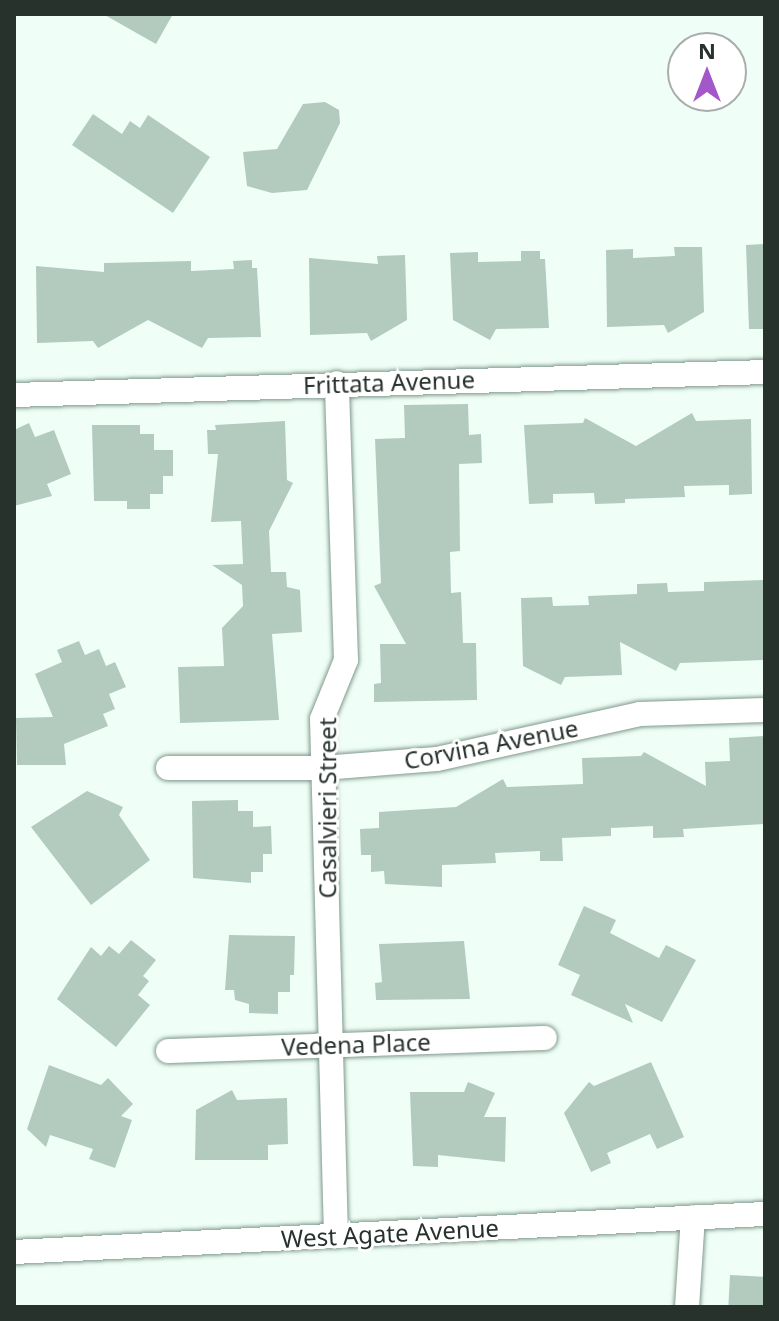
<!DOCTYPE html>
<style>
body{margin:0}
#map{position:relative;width:779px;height:1321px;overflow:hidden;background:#effff7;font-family:"Noto Sans",sans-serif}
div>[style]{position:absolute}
.building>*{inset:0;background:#b2cbbe;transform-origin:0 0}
.roads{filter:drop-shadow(0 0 2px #81998d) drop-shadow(0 0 2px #81998d)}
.street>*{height:24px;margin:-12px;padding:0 12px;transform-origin:12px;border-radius:12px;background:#fff}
span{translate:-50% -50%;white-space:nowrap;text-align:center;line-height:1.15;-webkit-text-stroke:6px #fff;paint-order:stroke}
.street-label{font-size:24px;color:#28322d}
.frame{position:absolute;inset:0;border:16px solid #28322d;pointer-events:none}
.north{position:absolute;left:667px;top:32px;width:80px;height:80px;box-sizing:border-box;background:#fff;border:2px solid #a9adab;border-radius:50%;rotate:0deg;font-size:22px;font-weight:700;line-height:32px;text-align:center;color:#28322d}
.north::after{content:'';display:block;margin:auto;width:28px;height:36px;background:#a457c9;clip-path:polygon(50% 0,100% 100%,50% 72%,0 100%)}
</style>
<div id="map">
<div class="building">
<div style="clip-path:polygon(103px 14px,173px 14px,156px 44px)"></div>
<div style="clip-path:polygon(325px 102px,339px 110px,340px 123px,307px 190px,272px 193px,247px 186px,243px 152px,277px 149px,303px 104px)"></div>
<div style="clip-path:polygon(93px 114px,122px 134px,130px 121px,140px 128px,148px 115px,210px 157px,173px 213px,72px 145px)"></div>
<div style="clip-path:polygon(765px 244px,765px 329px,749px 329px,746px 245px)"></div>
<div style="clip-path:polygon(674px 247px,702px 247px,704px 312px,668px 333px,664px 325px,607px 327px,606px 250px,633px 249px,633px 258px,675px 256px)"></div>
<div style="clip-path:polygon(521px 251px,540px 251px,540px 259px,545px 259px,549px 328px,496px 329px,490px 340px,453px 320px,450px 253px,478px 252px,478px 262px,521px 261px)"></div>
<div style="clip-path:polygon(405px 255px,407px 320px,371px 341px,367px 333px,310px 335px,309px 258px,378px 264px,377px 256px)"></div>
<div style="clip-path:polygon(252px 260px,252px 268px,257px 268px,261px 337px,208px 338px,202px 348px,148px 320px,98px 348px,93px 341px,37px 343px,36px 266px,104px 272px,104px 263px,191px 261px,191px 271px,234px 269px,233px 261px)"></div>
<div style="clip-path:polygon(468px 404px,469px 435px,481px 434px,482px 463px,459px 464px,460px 551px,450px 552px,451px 593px,461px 592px,463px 643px,476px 643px,477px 700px,374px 702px,374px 684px,381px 683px,380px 644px,406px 644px,374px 586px,381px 583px,375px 439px,405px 438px,404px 405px)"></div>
<div style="clip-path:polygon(692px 413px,696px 421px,751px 419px,752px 494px,729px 495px,729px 485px,684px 486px,685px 497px,625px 499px,625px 503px,595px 504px,594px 493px,553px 494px,553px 503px,529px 504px,524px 425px,583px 423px,585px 418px,636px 446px)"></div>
<div style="clip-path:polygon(285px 421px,287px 480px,293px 483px,269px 531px,271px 572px,286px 572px,287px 587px,300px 590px,302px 632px,272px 634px,279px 720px,180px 723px,178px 667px,224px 666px,222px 628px,243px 606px,242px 585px,212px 565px,243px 564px,241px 521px,211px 522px,218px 454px,208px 454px,207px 430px,216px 430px,215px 425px)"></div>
<div style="clip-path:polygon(29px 423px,35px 437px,54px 430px,71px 474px,47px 484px,52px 496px,14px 506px,14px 430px)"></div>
<div style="clip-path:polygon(92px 425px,140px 425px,140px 434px,154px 434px,154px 450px,173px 450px,173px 476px,163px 476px,163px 494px,150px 494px,150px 509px,127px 509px,127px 501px,94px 501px)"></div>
<div style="clip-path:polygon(765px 580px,765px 660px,680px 663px,676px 671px,620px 642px,622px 675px,565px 677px,561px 685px,523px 666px,521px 598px,552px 597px,553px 606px,589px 605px,588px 596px,637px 594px,637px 584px,667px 583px,668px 592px,704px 591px,704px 582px)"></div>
<div style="clip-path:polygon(79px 641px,85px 655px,99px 649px,106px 666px,115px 662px,126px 687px,109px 694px,115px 709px,103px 714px,108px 726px,64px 744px,66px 765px,17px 765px,16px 718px,53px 717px,35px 674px,62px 662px,57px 650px)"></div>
<div style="clip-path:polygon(765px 736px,765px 824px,683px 829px,684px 837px,653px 838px,653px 826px,611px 828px,611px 836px,562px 838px,563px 861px,540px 861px,540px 851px,495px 853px,496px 863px,442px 865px,442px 887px,385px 884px,384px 871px,371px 872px,371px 855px,361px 855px,360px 829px,379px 828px,379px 812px,456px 807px,503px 779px,507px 787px,583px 784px,582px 758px,641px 756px,644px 752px,706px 786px,705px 762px,730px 761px,729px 738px)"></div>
<div style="clip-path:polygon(87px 791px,123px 807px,119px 815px,150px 860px,91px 905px,31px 827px)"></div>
<div style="clip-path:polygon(238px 800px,238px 811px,253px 811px,253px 827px,271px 826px,272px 854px,263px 854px,263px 872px,251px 872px,251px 883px,193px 878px,192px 801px)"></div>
<div style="clip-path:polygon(584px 906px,616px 920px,610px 933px,659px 958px,666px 945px,696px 960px,662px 1022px,625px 1004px,633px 1023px,571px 995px,580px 975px,558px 965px)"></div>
<div style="clip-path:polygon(229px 935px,295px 936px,294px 975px,290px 975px,290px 992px,278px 992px,278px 1014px,249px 1013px,249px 1004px,235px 1000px,234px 990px,225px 990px)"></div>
<div style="clip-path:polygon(131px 940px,156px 960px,143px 976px,149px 981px,138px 995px,150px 1005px,116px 1047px,57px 999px,91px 947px,101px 956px,109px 946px,119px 954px)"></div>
<div style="clip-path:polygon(464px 941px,470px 999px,376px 1000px,375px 983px,382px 982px,379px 944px)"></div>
<div style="clip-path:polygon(651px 1062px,684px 1137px,657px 1149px,650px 1134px,607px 1153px,611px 1163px,591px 1172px,564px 1113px,589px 1082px,594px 1086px)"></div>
<div style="clip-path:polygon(49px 1065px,101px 1085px,108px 1078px,133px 1104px,121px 1116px,132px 1120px,115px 1168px,89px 1159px,93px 1149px,50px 1135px,46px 1147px,27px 1129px)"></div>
<div style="clip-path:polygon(468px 1082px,495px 1093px,484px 1117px,506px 1117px,505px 1162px,438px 1155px,438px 1167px,413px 1166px,410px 1092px,464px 1092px)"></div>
<div style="clip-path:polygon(232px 1090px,237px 1100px,287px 1098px,288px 1144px,268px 1145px,268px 1160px,195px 1160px,196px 1110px)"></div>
<div style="left:730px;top:1275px;width:35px;height:32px;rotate:3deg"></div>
</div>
<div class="roads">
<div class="street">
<div style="left:14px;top:395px;width:751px;rotate:-1.75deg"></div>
<div style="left:168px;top:768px;width:155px"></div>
<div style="left:323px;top:768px;width:114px;rotate:-4.5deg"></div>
<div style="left:437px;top:759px;width:208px;rotate:-12.5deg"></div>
<div style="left:640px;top:714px;width:125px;rotate:-1.8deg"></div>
<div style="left:168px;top:1051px;width:377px;rotate:-2deg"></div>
<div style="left:336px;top:1236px;width:517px;rotate:-91.55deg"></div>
<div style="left:322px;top:719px;width:64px;rotate:-67.9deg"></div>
<div style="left:346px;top:660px;width:277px;rotate:-91.9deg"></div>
<div style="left:14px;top:1252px;width:752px;rotate:-2.9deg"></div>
<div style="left:687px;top:1307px;width:90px;rotate:-86.2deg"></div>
</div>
</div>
<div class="street-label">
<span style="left:389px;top:382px;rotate:-2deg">Frittata Avenue</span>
<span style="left:491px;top:744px;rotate:-11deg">Corvina Avenue</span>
<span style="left:327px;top:808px;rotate:-90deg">Casalvieri Street</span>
<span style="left:356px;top:1044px;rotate:-2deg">Vedena Place</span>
<span style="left:390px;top:1233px;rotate:-3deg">West Agate Avenue</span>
</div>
<div class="frame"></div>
<div class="north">N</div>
</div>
